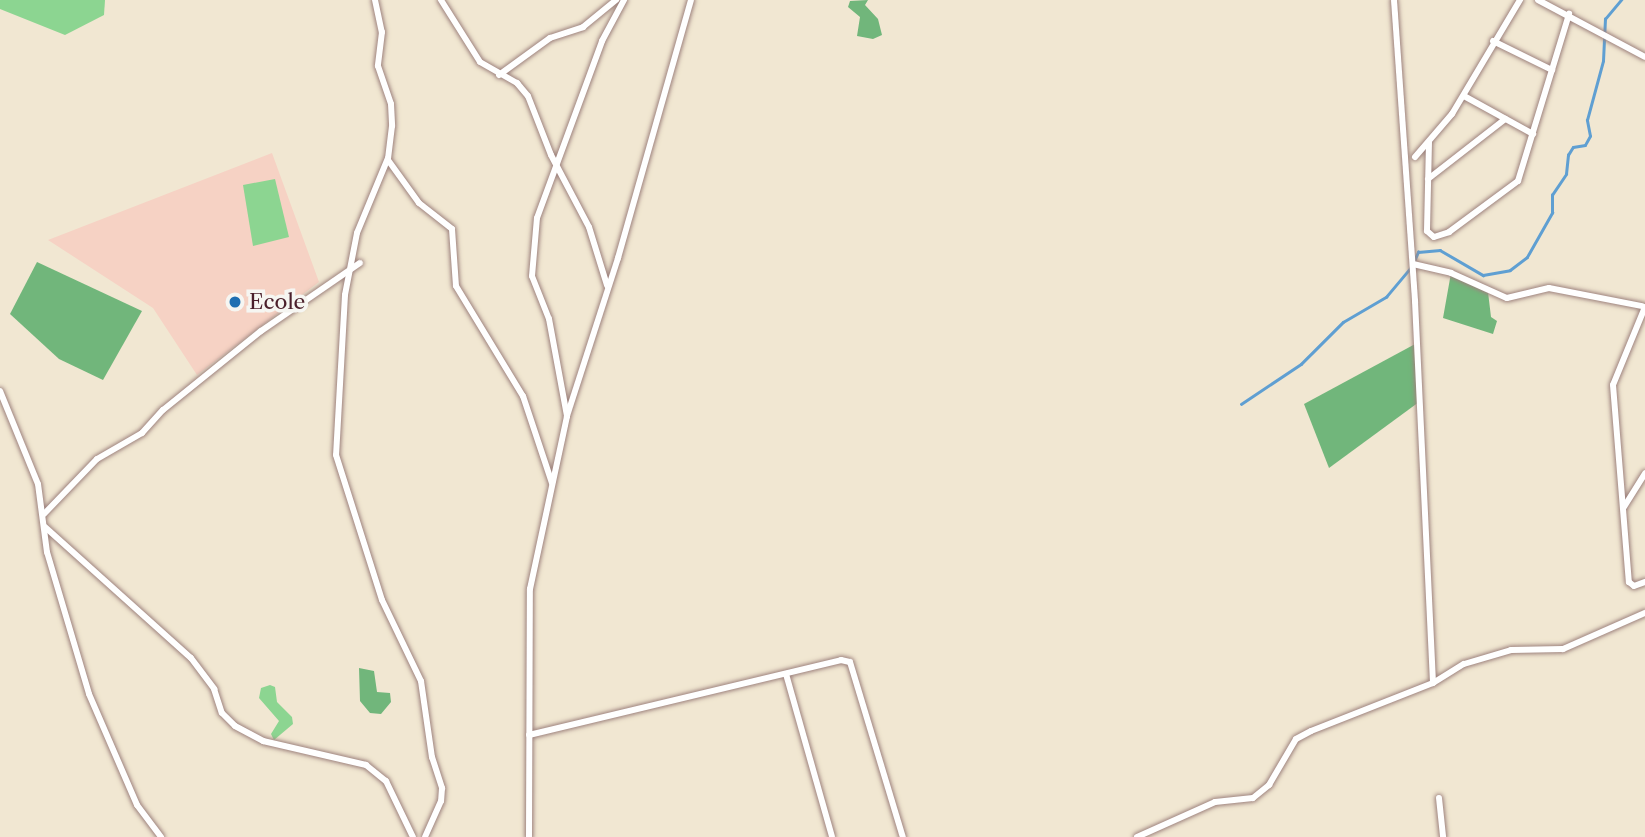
<!DOCTYPE html>
<style>
body{margin:0}
#map{position:relative;width:1645px;height:837px;overflow:hidden;background:#f1e7d2;font-family:"Libre Caslon Text",serif}
div>[style]{position:absolute}
.built>*{inset:0;background:#f6d2c4}
.green>*{inset:0;background:#8cd591}
.forest>*{inset:0;background:#71b67b}
.stream>*{height:2.5px;margin:-1.25px;padding:0 1.25px;transform-origin:1.25px;border-radius:1.25px;background:#5f9fd2}
.roads{filter:drop-shadow(0 0 2px #9e837e) drop-shadow(0 0 2px #9e837e)}
.minor>*{height:6px;margin:-3px;padding:0 3px;transform-origin:3px;border-radius:3px;background:#fff}
.dots>*{width:19px;height:19px;translate:-50% -50%;box-sizing:border-box;border:4px solid #f6f6f2;border-radius:50%}
span{translate:-50% -50%;white-space:nowrap;text-align:center;line-height:1.15;-webkit-text-stroke:7px #f6f6f2;paint-order:stroke}
.poi-label{font-size:21px;color:#4a1f2b}
.left{translate:0 -50%;text-align:left}
</style>
<div id="map">
<div class="built">
<div style="clip-path:polygon(272px 153px,319px 282px,197px 375px,153px 308px,48px 240px)"></div>
</div>
<div class="green">
<div style="clip-path:polygon(0 0,105px 0,104px 15px,65px 35px,0 9px)"></div>
<div style="clip-path:polygon(275px 179px,289px 237px,253px 246px,243px 185px)"></div>
<div style="clip-path:polygon(270px 685px,275px 687px,277px 702px,292px 717px,293px 724px,274px 740px,271px 734px,279px 721px,259px 698px,261px 688px)"></div>
</div>
<div class="forest">
<div style="clip-path:polygon(868px 0,865px 5px,878px 19px,882px 35px,873px 39px,857px 36px,860px 17px,848px 7px,850px 1px)"></div>
<div style="clip-path:polygon(37px 262px,142px 311px,103px 380px,59px 359px,10px 314px)"></div>
<div style="clip-path:polygon(1451px 273px,1488px 292px,1491px 317px,1497px 321px,1493px 334px,1443px 318px)"></div>
<div style="clip-path:polygon(1417px 343px,1419px 402px,1329px 468px,1304px 404px)"></div>
<div style="clip-path:polygon(359px 668px,374px 671px,377px 692px,390px 693px,391px 702px,381px 714px,370px 713px,360px 701px)"></div>
</div>
<div class="stream">
<div style="left:1414px;top:261px;width:10px;rotate:-66deg"></div>
<div style="left:1418px;top:252px;width:22px;rotate:-5deg"></div>
<div style="left:1440px;top:250px;width:50px;rotate:30.2deg"></div>
<div style="left:1483px;top:275px;width:27px;rotate:-10deg"></div>
<div style="left:1510px;top:270px;width:21px;rotate:-37deg"></div>
<div style="left:1527px;top:257px;width:51px;rotate:-60.4deg"></div>
<div style="left:1552px;top:213px;width:18px;rotate:-90deg"></div>
<div style="left:1552px;top:195px;width:25px;rotate:-56deg"></div>
<div style="left:1566px;top:174px;width:19px;rotate:-84deg"></div>
<div style="left:1568px;top:155px;width:9px;rotate:-58deg"></div>
<div style="left:1573px;top:147px;width:12px;rotate:-9deg"></div>
<div style="left:1585px;top:145px;width:10px;rotate:-61deg"></div>
<div style="left:1590px;top:136px;width:16px;rotate:-101deg"></div>
<div style="left:1587px;top:120px;width:61px;rotate:-74.8deg"></div>
<div style="left:1603px;top:61px;width:42px;rotate:-87.3deg"></div>
<div style="left:1605px;top:19px;width:25px;rotate:-50deg"></div>
<div style="left:1241px;top:404px;width:72px;rotate:-33.7deg"></div>
<div style="left:1301px;top:364px;width:59px;rotate:-45deg"></div>
<div style="left:1343px;top:322px;width:50px;rotate:-30.2deg"></div>
<div style="left:1386px;top:297px;width:39px;rotate:-50deg"></div>
</div>
<div class="roads">
<div class="minor">
<div style="left:375px;top:0;width:33px;rotate:78deg"></div>
<div style="left:382px;top:32px;width:34px;rotate:97deg"></div>
<div style="left:378px;top:66px;width:40px;rotate:71.1deg"></div>
<div style="left:391px;top:104px;width:22px;rotate:87deg"></div>
<div style="left:392px;top:126px;width:32px;rotate:97deg"></div>
<div style="left:388px;top:158px;width:81px;rotate:112.5deg"></div>
<div style="left:357px;top:233px;width:63px;rotate:101deg"></div>
<div style="left:345px;top:295px;width:160px;rotate:93.2deg"></div>
<div style="left:336px;top:455px;width:152px;rotate:72.4deg"></div>
<div style="left:382px;top:600px;width:90px;rotate:64.3deg"></div>
<div style="left:421px;top:681px;width:77px;rotate:81.8deg"></div>
<div style="left:432px;top:757px;width:33px;rotate:72deg"></div>
<div style="left:442px;top:788px;width:13px;rotate:94deg"></div>
<div style="left:441px;top:801px;width:39px;rotate:114deg"></div>
<div style="left:441px;top:0;width:73px;rotate:57.8deg"></div>
<div style="left:480px;top:62px;width:43px;rotate:29.6deg"></div>
<div style="left:517px;top:83px;width:17px;rotate:50deg"></div>
<div style="left:528px;top:96px;width:63px;rotate:68.7deg"></div>
<div style="left:551px;top:155px;width:81px;rotate:62.2deg"></div>
<div style="left:589px;top:227px;width:61px;rotate:72.8deg"></div>
<div style="left:1394px;top:0;width:302px;rotate:86deg"></div>
<div style="left:1415px;top:301px;width:382px;rotate:87.3deg"></div>
<div style="left:1538px;top:0;width:121px;rotate:28deg"></div>
<div style="left:1493px;top:41px;width:66px;rotate:26.2deg"></div>
<div style="left:499px;top:75px;width:63px;rotate:-36deg"></div>
<div style="left:550px;top:38px;width:35px;rotate:-18deg"></div>
<div style="left:583px;top:27px;width:43px;rotate:-39.3deg"></div>
<div style="left:1464px;top:96px;width:79px;rotate:28.8deg"></div>
<div style="left:1429px;top:142px;width:89px;rotate:91.3deg"></div>
<div style="left:1427px;top:231px;width:9px;rotate:41deg"></div>
<div style="left:1434px;top:237px;width:16px;rotate:-18deg"></div>
<div style="left:1449px;top:232px;width:86px;rotate:-36.5deg"></div>
<div style="left:1518px;top:181px;width:175px;rotate:-73deg"></div>
<div style="left:1415px;top:157px;width:57px;rotate:-49.3deg"></div>
<div style="left:1452px;top:114px;width:133px;rotate:-59.2deg"></div>
<div style="left:388px;top:160px;width:53px;rotate:54.2deg"></div>
<div style="left:419px;top:203px;width:42px;rotate:38.2deg"></div>
<div style="left:452px;top:229px;width:57px;rotate:86deg"></div>
<div style="left:456px;top:286px;width:129px;rotate:58.7deg"></div>
<div style="left:523px;top:396px;width:92px;rotate:71.6deg"></div>
<div style="left:1428px;top:179px;width:98px;rotate:-37.9deg"></div>
<div style="left:1413px;top:264px;width:39px;rotate:13deg"></div>
<div style="left:1451px;top:273px;width:61px;rotate:24.1deg"></div>
<div style="left:1507px;top:298px;width:43px;rotate:-13.4deg"></div>
<div style="left:1549px;top:288px;width:95px;rotate:11deg"></div>
<div style="left:1645px;top:307px;width:84px;rotate:112.3deg"></div>
<div style="left:1613px;top:385px;width:198px;rotate:85.4deg"></div>
<div style="left:1629px;top:582px;width:6px;rotate:39deg"></div>
<div style="left:1634px;top:586px;width:12px;rotate:-20deg"></div>
<div style="left:0;top:391px;width:100px;rotate:67.8deg"></div>
<div style="left:38px;top:484px;width:69px;rotate:82.5deg"></div>
<div style="left:47px;top:552px;width:148px;rotate:73.5deg"></div>
<div style="left:89px;top:694px;width:121px;rotate:66.6deg"></div>
<div style="left:137px;top:805px;width:40px;rotate:53deg"></div>
<div style="left:567px;top:416px;width:99px;rotate:-100.5deg"></div>
<div style="left:549px;top:319px;width:46px;rotate:-111.6deg"></div>
<div style="left:532px;top:276px;width:58px;rotate:-85.1deg"></div>
<div style="left:537px;top:218px;width:189px;rotate:-69.8deg"></div>
<div style="left:602px;top:41px;width:47px;rotate:-61.8deg"></div>
<div style="left:1624px;top:507px;width:40px;rotate:-58deg"></div>
<div style="left:44px;top:514px;width:76px;rotate:-46.1deg"></div>
<div style="left:97px;top:459px;width:52px;rotate:-30deg"></div>
<div style="left:142px;top:433px;width:31px;rotate:-48deg"></div>
<div style="left:163px;top:410px;width:126px;rotate:-38.9deg"></div>
<div style="left:261px;top:331px;width:120px;rotate:-34.5deg"></div>
<div style="left:45px;top:527px;width:196px;rotate:41.9deg"></div>
<div style="left:191px;top:658px;width:39px;rotate:53deg"></div>
<div style="left:214px;top:689px;width:25px;rotate:72deg"></div>
<div style="left:222px;top:713px;width:18px;rotate:45deg"></div>
<div style="left:235px;top:726px;width:32px;rotate:28deg"></div>
<div style="left:263px;top:741px;width:106px;rotate:13.1deg"></div>
<div style="left:366px;top:765px;width:26px;rotate:39deg"></div>
<div style="left:386px;top:781px;width:62px;rotate:64.3deg"></div>
<div style="left:786px;top:674px;width:169px;rotate:74.2deg"></div>
<div style="left:529px;top:735px;width:321px;rotate:-13.5deg"></div>
<div style="left:841px;top:660px;width:9px;rotate:13deg"></div>
<div style="left:850px;top:662px;width:183px;rotate:73.2deg"></div>
<div style="left:1439px;top:798px;width:39px;rotate:84deg"></div>
<div style="left:529px;top:837px;width:248px;rotate:-89.8deg"></div>
<div style="left:530px;top:589px;width:177px;rotate:-77.9deg"></div>
<div style="left:567px;top:416px;width:166px;rotate:-72.1deg"></div>
<div style="left:618px;top:258px;width:268px;rotate:-74.2deg"></div>
<div style="left:1137px;top:837px;width:85px;rotate:-24.2deg"></div>
<div style="left:1215px;top:802px;width:38px;rotate:-6deg"></div>
<div style="left:1253px;top:798px;width:21px;rotate:-39deg"></div>
<div style="left:1269px;top:785px;width:53px;rotate:-59.6deg"></div>
<div style="left:1296px;top:739px;width:17px;rotate:-28deg"></div>
<div style="left:1311px;top:731px;width:131px;rotate:-21.5deg"></div>
<div style="left:1433px;top:683px;width:36px;rotate:-32deg"></div>
<div style="left:1464px;top:664px;width:49px;rotate:-16.6deg"></div>
<div style="left:1511px;top:650px;width:52px;rotate:-1.1deg"></div>
<div style="left:1563px;top:649px;width:90px;rotate:-23.7deg"></div>
</div>
</div>
<div class="dots">
<div style="left:235px;top:302px;background:#1f6fb2"></div>
</div>
<div class="poi-label">
<span class="left" style="left:249px;top:302px">Ecole</span>
</div>
</div>
